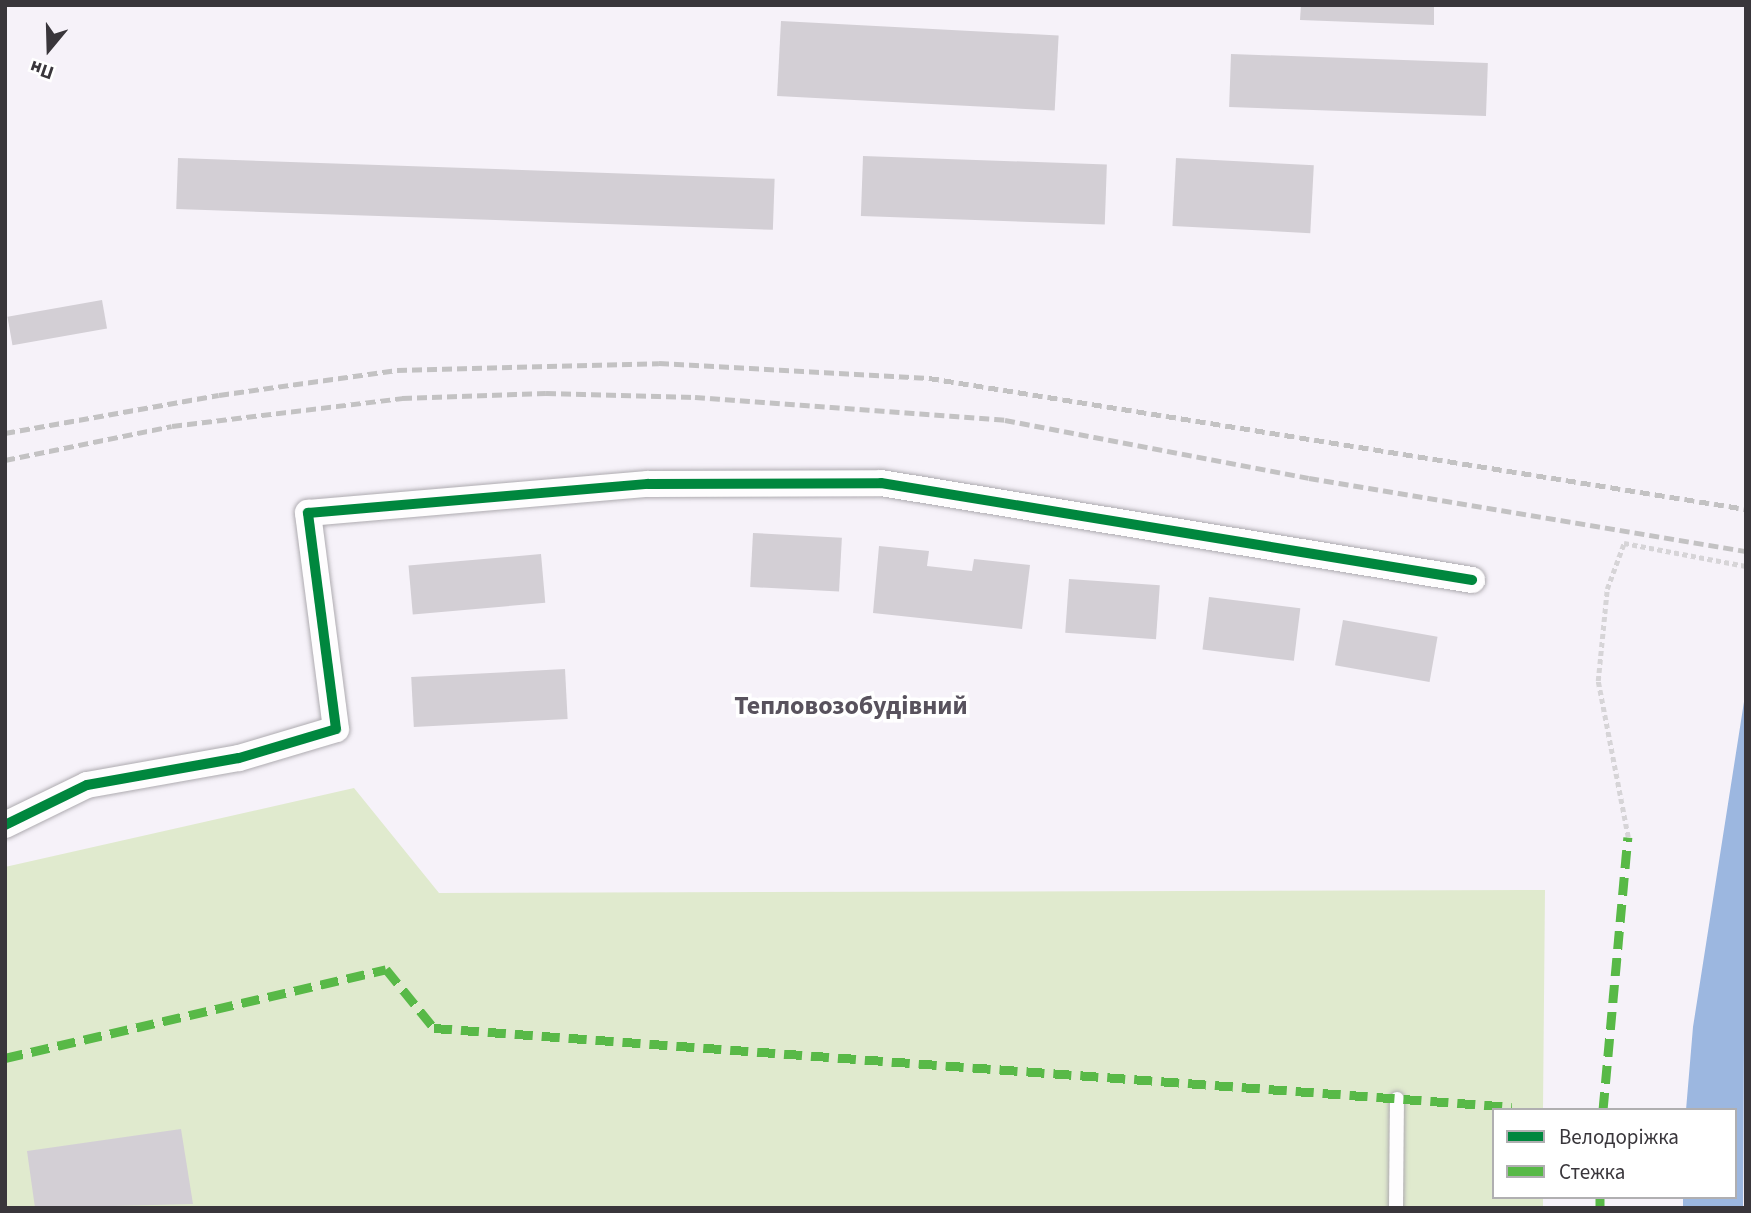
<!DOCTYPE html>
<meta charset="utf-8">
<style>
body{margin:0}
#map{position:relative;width:1751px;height:1213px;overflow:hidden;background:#f6f2f9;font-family:"Source Sans 3",sans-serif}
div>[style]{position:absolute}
.green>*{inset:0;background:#e0eace}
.water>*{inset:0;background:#9cb7e0}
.building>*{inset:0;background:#d3cfd5;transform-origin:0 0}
.path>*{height:4.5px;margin-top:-2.25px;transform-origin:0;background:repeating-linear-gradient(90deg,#d6d4d7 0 5px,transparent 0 8.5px)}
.roads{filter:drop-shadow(0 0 2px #aeabb0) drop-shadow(0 0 2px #aeabb0)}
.lane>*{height:14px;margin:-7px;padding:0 7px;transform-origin:7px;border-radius:7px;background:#fefdfe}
.street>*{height:26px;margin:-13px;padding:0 13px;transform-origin:13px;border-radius:13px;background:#fefdfe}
.rail>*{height:5px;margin-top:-2.5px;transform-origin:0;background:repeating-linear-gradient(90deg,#c3c2c3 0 10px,transparent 0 15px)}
.quiet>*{height:9px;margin-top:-4.5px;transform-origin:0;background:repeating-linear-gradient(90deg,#58b947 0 18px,transparent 0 27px)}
.cycleway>*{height:10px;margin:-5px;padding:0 5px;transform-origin:5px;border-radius:5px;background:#00873e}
span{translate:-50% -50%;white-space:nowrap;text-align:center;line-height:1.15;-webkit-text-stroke:7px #fff;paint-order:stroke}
.neighbourhood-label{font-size:26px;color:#58525d;font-weight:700}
.frame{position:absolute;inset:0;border:7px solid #39363b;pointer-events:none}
.legend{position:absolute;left:1492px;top:1108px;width:245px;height:91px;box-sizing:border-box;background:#fff;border:2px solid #b0afb1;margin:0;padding:9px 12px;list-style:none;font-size:21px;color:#39363b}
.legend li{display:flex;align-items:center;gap:14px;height:35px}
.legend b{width:35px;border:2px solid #b0afb1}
.north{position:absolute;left:14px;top:14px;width:70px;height:70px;-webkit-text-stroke:5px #fff;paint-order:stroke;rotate:199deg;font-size:19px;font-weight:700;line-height:28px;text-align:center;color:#39363b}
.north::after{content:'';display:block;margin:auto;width:24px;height:32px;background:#39363b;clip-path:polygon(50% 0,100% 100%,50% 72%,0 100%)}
</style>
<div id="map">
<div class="green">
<div style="clip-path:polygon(354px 788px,439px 893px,1545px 890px,1543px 1110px,1494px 1110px,1494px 1197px,1543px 1197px,1543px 1208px,5px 1208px,5px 867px)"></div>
</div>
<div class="water">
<div style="clip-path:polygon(1746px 689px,1743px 1208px,1683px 1208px,1683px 1197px,1735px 1197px,1735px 1110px,1686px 1110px,1693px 1027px)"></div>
</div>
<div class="building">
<div style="clip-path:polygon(1301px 5px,1434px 5px,1434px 25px,1300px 20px)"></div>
<div style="left:781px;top:21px;width:278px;height:75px;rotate:3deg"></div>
<div style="left:1231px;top:54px;width:257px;height:53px;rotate:2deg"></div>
<div style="left:863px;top:156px;width:244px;height:60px;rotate:2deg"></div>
<div style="left:178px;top:158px;width:597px;height:51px;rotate:2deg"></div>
<div style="left:1176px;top:158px;width:138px;height:68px;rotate:3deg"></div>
<div style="left:102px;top:300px;width:29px;height:96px;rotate:80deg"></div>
<div style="left:753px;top:533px;width:89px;height:54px;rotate:3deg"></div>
<div style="clip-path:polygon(879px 546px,929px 551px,927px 566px,972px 571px,974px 559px,1030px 565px,1022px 629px,873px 613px)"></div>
<div style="left:541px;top:554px;width:49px;height:133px;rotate:85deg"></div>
<div style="left:1069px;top:579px;width:91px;height:54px;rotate:4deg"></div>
<div style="left:1209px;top:597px;width:92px;height:53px;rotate:7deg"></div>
<div style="left:1343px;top:620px;width:96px;height:46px;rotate:10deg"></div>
<div style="left:565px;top:669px;width:50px;height:154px;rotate:87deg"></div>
<div style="clip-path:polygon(181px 1129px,193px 1204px,35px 1208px,27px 1151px)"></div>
</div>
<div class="path">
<div style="left:1628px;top:837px;width:159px;rotate:-100.9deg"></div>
<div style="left:1598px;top:681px;width:92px;rotate:-84.4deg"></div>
<div style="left:1607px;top:589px;width:49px;rotate:-69.7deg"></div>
<div style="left:1624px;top:543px;width:124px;rotate:10.7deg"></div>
</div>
<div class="roads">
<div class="lane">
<div style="left:1396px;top:1208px;width:109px;rotate:-89.5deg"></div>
</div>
<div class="street">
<div style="left:5px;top:825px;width:91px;rotate:-26deg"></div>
<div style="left:87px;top:785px;width:154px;rotate:-10.1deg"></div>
<div style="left:239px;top:758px;width:101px;rotate:-16.6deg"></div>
<div style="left:336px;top:729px;width:218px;rotate:-97.4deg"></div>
<div style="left:308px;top:513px;width:341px;rotate:-4.9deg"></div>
<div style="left:648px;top:484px;width:233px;rotate:-0.2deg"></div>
<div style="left:881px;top:483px;width:599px;rotate:9.32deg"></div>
</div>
</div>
<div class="rail">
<div style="left:5px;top:433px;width:217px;rotate:-10.1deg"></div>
<div style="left:219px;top:395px;width:180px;rotate:-8deg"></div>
<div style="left:397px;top:370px;width:262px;rotate:-1.5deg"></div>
<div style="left:659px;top:363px;width:270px;rotate:3.2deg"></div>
<div style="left:929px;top:378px;width:827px;rotate:9.11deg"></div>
<div style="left:5px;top:460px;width:170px;rotate:-11.5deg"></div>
<div style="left:172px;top:426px;width:232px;rotate:-6.9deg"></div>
<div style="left:402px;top:398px;width:144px;rotate:-2deg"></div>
<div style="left:546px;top:393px;width:149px;rotate:1.5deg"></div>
<div style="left:695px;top:397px;width:311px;rotate:4.2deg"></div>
<div style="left:1005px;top:420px;width:309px;rotate:10.8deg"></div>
<div style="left:1309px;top:478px;width:443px;rotate:9.5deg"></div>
</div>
<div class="quiet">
<div style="left:5px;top:1058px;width:391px;rotate:-13.1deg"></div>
<div style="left:386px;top:969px;width:76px;rotate:50.9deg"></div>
<div style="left:434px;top:1028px;width:1081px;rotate:4.19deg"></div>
<div style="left:1603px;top:1110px;width:274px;rotate:-84.8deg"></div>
<div style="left:1600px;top:1208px;width:11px;rotate:-90deg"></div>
</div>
<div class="cycleway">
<div style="left:5px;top:825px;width:91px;rotate:-26deg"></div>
<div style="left:87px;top:785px;width:154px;rotate:-10.1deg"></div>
<div style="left:239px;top:758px;width:101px;rotate:-16.6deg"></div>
<div style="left:336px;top:729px;width:218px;rotate:-97.4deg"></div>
<div style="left:308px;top:513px;width:341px;rotate:-4.9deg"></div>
<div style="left:648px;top:484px;width:233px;rotate:-0.2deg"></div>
<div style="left:881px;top:483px;width:599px;rotate:9.32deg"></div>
</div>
<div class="neighbourhood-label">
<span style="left:851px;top:706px">Тепловозобудівний</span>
</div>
<div class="frame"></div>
<ul class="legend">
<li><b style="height:9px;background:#00873e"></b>Велодоріжка</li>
<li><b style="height:9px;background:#58b947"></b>Стежка</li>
</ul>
<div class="north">Пн</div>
</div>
